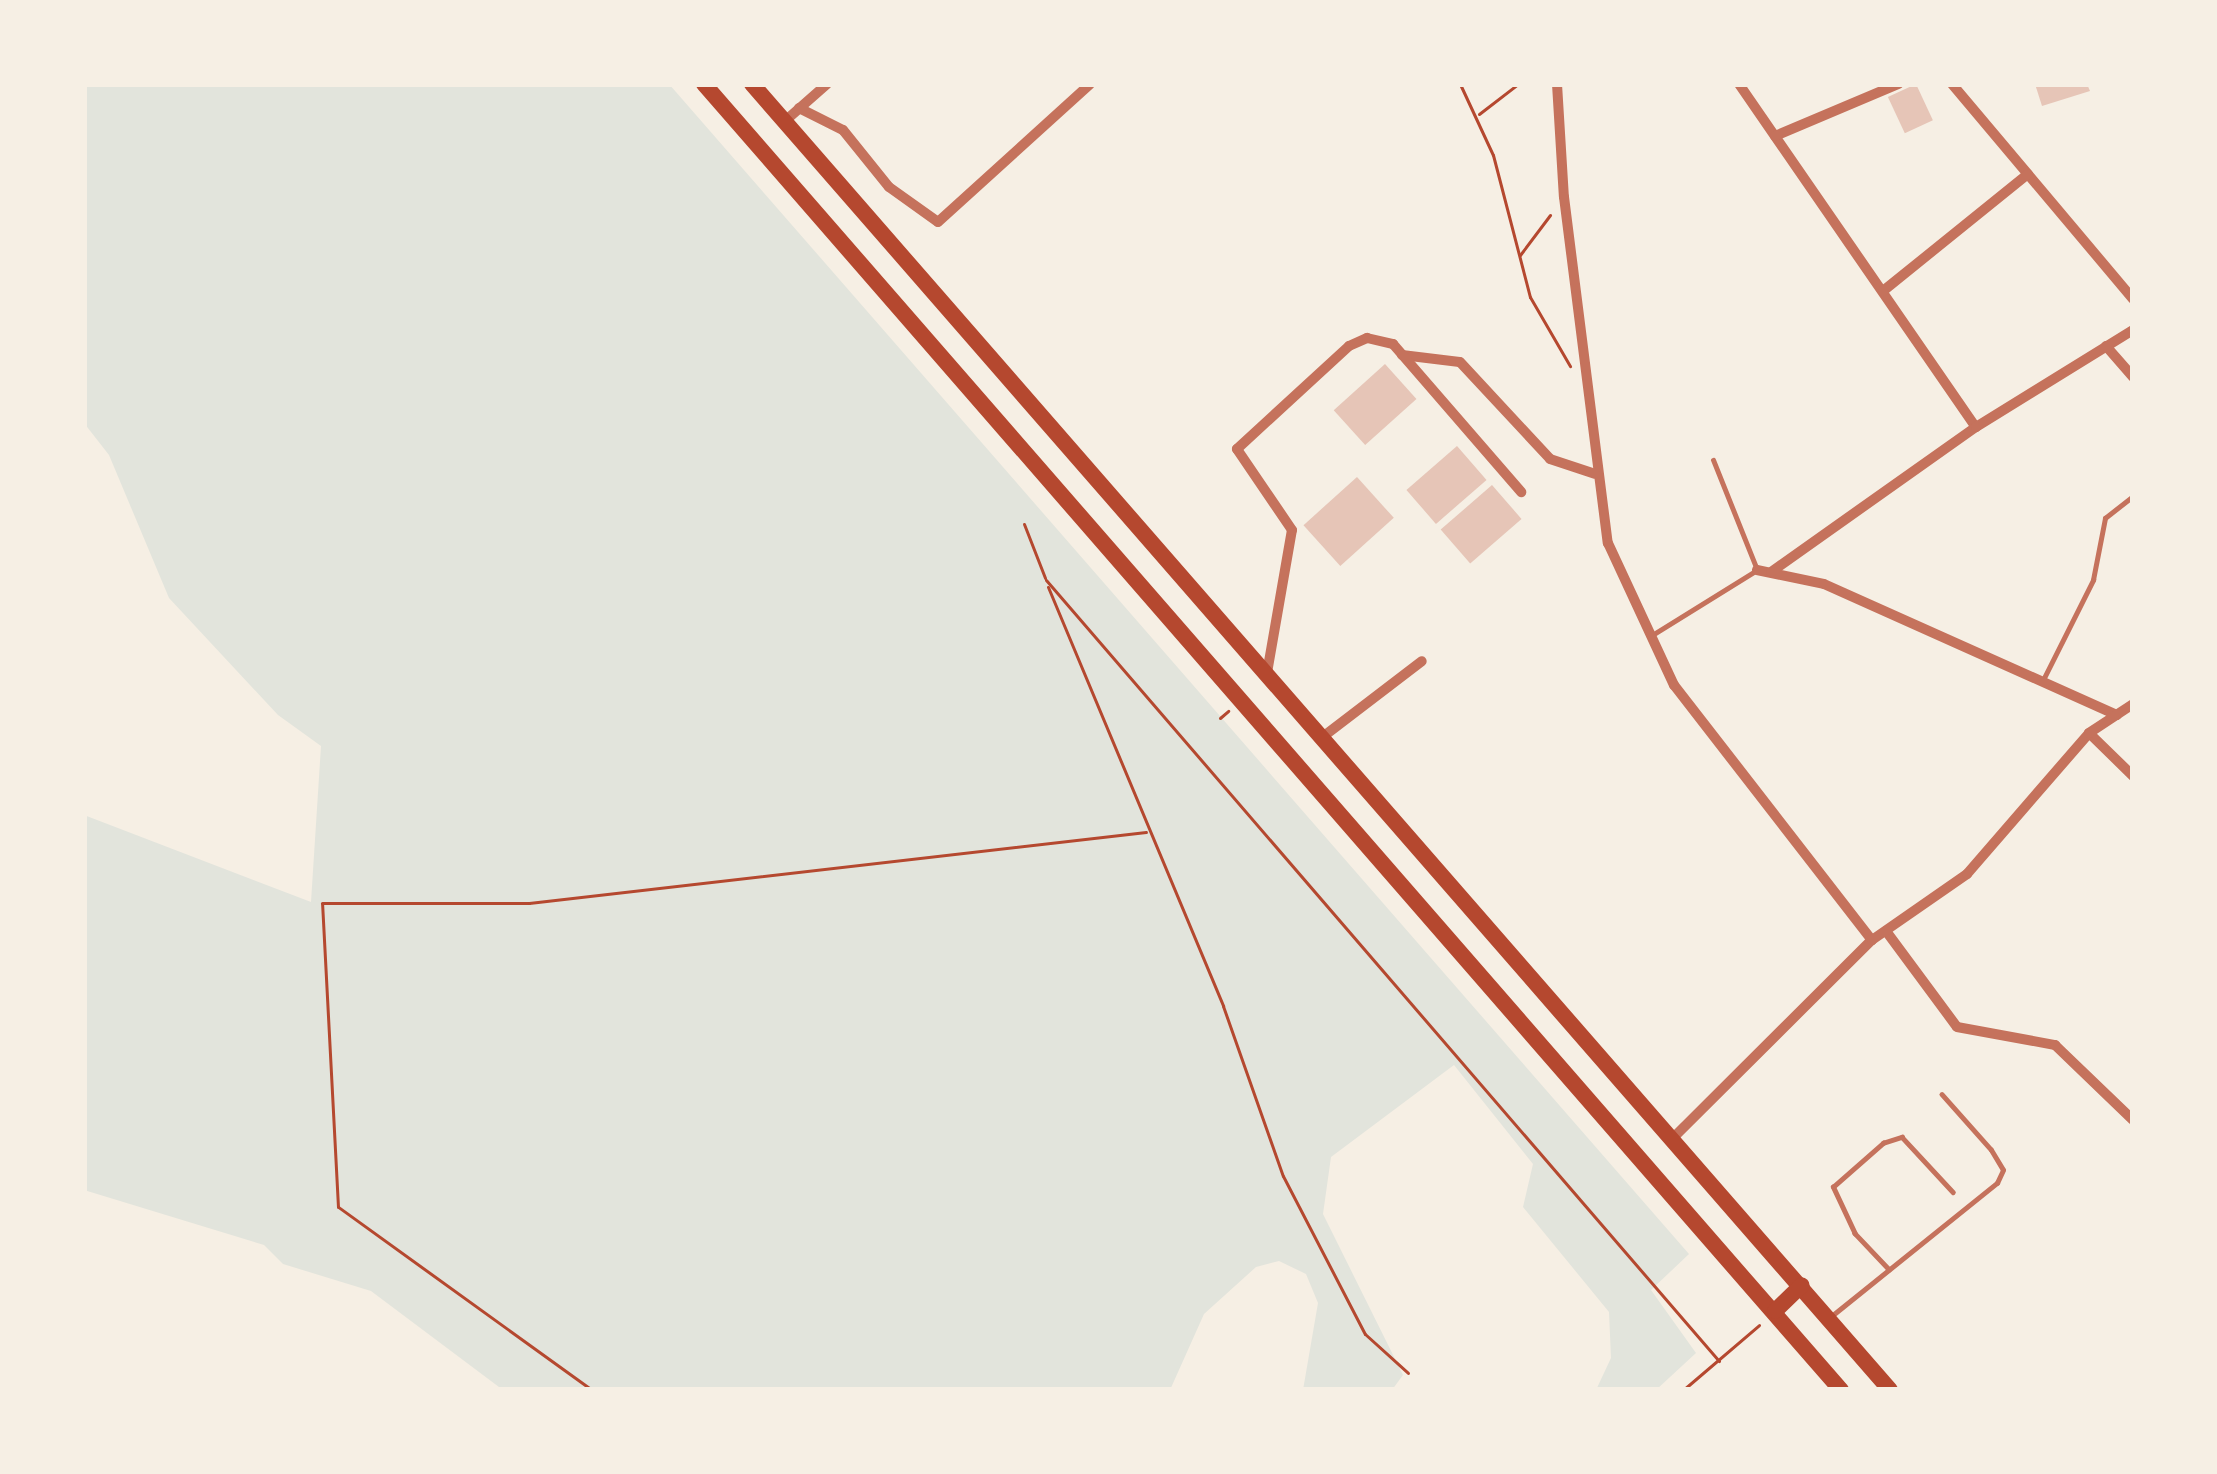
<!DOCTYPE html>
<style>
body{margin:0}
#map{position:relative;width:2217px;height:1474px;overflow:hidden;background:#f6efe4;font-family:"PT Sans",sans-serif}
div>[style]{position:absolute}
.green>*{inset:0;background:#e2e4dc}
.building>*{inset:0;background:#e6c5b7;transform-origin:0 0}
.path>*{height:3px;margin:-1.5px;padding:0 1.5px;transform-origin:1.5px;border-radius:1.5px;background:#b5482f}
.service>*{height:4.5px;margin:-2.25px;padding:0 2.25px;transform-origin:2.25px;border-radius:2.25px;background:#c5725c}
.minor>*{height:10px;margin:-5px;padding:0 5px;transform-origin:5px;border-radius:5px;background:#c5725c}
.primary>*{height:16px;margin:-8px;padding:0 8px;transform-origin:8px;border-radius:8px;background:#b5482f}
span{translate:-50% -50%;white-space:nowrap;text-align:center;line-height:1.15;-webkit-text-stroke:10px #f6efe4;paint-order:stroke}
.frame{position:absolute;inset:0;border:87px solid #f6efe4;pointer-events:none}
</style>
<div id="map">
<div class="green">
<div style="clip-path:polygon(84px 84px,669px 84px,1689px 1254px,1651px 1290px,1696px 1353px,1656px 1390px,1596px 1390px,1611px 1358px,1609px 1312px,1523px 1207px,1533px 1164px,1454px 1065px,1331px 1157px,1323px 1214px,1403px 1375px,1392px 1390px,1303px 1390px,1318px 1303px,1306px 1274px,1279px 1261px,1256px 1267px,1204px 1314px,1170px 1390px,503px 1390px,371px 1291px,283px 1264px,264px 1245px,84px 1190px,84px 815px,311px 902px,321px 746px,278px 715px,169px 598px,109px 455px,84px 423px)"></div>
</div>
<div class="building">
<div style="left:1916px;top:84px;width:40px;height:31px;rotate:65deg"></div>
<div style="clip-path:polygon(2035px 84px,2087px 84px,2090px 91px,2042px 106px)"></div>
<div style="left:1385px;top:364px;width:47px;height:69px;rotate:48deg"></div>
<div style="left:1457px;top:446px;width:45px;height:67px;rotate:49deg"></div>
<div style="left:1357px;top:477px;width:55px;height:72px;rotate:48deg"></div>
<div style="left:1492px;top:485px;width:45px;height:68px;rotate:49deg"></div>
</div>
<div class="path">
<div style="left:1460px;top:84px;width:78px;rotate:65.1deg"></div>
<div style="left:1493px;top:155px;width:147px;rotate:75.4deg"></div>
<div style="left:1530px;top:297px;width:80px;rotate:59.9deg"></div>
<div style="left:1479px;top:114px;width:49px;rotate:-37.6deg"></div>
<div style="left:1520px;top:255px;width:50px;rotate:-53.1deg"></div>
<div style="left:1024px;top:524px;width:58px;rotate:68.7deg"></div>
<div style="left:1046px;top:580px;width:1031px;rotate:49.25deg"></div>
<div style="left:1048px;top:587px;width:454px;rotate:67.3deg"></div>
<div style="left:1223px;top:1006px;width:180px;rotate:70.6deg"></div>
<div style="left:1283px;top:1176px;width:178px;rotate:62.6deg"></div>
<div style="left:1365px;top:1334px;width:58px;rotate:42.2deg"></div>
<div style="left:1220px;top:718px;width:11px;rotate:-41deg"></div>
<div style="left:592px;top:1390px;width:313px;rotate:-144.2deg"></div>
<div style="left:338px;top:1207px;width:304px;rotate:-93deg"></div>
<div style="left:322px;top:903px;width:207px"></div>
<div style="left:529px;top:903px;width:621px;rotate:-6.56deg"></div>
<div style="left:1683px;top:1390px;width:100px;rotate:-40.5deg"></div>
</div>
<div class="service">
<div style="left:1654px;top:634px;width:121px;rotate:-31.9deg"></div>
<div style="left:1757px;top:570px;width:118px;rotate:-111.8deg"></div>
<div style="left:2043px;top:680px;width:112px;rotate:-63.4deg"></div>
<div style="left:2093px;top:580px;width:63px;rotate:-79deg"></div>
<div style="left:2105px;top:518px;width:36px;rotate:-38deg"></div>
<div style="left:1889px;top:1270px;width:50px;rotate:-133.4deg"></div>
<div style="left:1855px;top:1234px;width:52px;rotate:-115.1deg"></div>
<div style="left:1833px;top:1187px;width:67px;rotate:-41.3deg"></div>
<div style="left:1883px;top:1143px;width:20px;rotate:-18deg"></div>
<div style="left:1902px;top:1137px;width:75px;rotate:47.2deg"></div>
<div style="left:1834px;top:1314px;width:209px;rotate:-38.8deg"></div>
<div style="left:1997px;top:1183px;width:14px;rotate:-65deg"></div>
<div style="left:2003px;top:1170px;width:23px;rotate:-121deg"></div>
<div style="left:1991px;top:1150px;width:74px;rotate:-131.7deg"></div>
</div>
<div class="minor">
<div style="left:1557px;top:84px;width:113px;rotate:86.5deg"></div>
<div style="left:1564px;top:197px;width:349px;rotate:82.8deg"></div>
<div style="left:1608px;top:543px;width:157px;rotate:65.1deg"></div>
<div style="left:1674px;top:685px;width:323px;rotate:52.2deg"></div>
<div style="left:1739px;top:84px;width:417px;rotate:55.4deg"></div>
<div style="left:1952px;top:84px;width:281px;rotate:49.9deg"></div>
<div style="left:799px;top:108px;width:49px;rotate:26.6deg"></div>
<div style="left:843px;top:130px;width:73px;rotate:51.1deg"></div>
<div style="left:889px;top:187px;width:60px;rotate:35.5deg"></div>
<div style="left:938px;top:222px;width:205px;rotate:-42.2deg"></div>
<div style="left:785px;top:121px;width:56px;rotate:-41.4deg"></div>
<div style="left:1775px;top:136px;width:134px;rotate:-22.9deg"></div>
<div style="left:1883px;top:291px;width:186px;rotate:-38.9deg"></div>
<div style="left:2106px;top:346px;width:41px;rotate:48.9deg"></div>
<div style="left:1402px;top:355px;width:58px;rotate:6.9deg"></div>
<div style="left:1460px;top:362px;width:132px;rotate:47.1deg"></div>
<div style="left:1550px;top:459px;width:47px;rotate:18.4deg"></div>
<div style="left:1757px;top:570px;width:68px;rotate:11.8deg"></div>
<div style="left:1824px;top:584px;width:321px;rotate:24.1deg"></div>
<div style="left:1771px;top:572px;width:251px;rotate:-35.3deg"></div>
<div style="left:1976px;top:427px;width:185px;rotate:-31.7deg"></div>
<div style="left:1267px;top:673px;width:145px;rotate:-80.1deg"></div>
<div style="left:1292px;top:530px;width:98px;rotate:-124.2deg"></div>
<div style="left:1237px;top:449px;width:152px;rotate:-42.6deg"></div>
<div style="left:1349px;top:346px;width:20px;rotate:-24deg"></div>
<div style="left:1367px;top:338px;width:27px;rotate:13deg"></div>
<div style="left:1393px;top:344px;width:196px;rotate:49.1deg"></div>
<div style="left:2089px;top:733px;width:62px;rotate:44.3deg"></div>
<div style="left:1320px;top:739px;width:128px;rotate:-37.4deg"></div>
<div style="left:1886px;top:931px;width:119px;rotate:53.5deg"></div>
<div style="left:1957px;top:1027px;width:100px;rotate:10.4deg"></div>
<div style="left:2055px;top:1045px;width:108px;rotate:43.9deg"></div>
<div style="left:1673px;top:1138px;width:281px;rotate:-44.9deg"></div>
<div style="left:1872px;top:940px;width:116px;rotate:-34.8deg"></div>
<div style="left:1967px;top:874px;width:186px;rotate:-49.1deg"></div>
<div style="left:2089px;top:733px;width:53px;rotate:-33.4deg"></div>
</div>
<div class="primary">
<div style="left:704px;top:84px;width:1732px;rotate:48.96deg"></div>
<div style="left:752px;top:84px;width:1732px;rotate:48.93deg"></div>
<div style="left:1775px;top:1311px;width:37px;rotate:-44deg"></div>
</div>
<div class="frame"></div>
</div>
